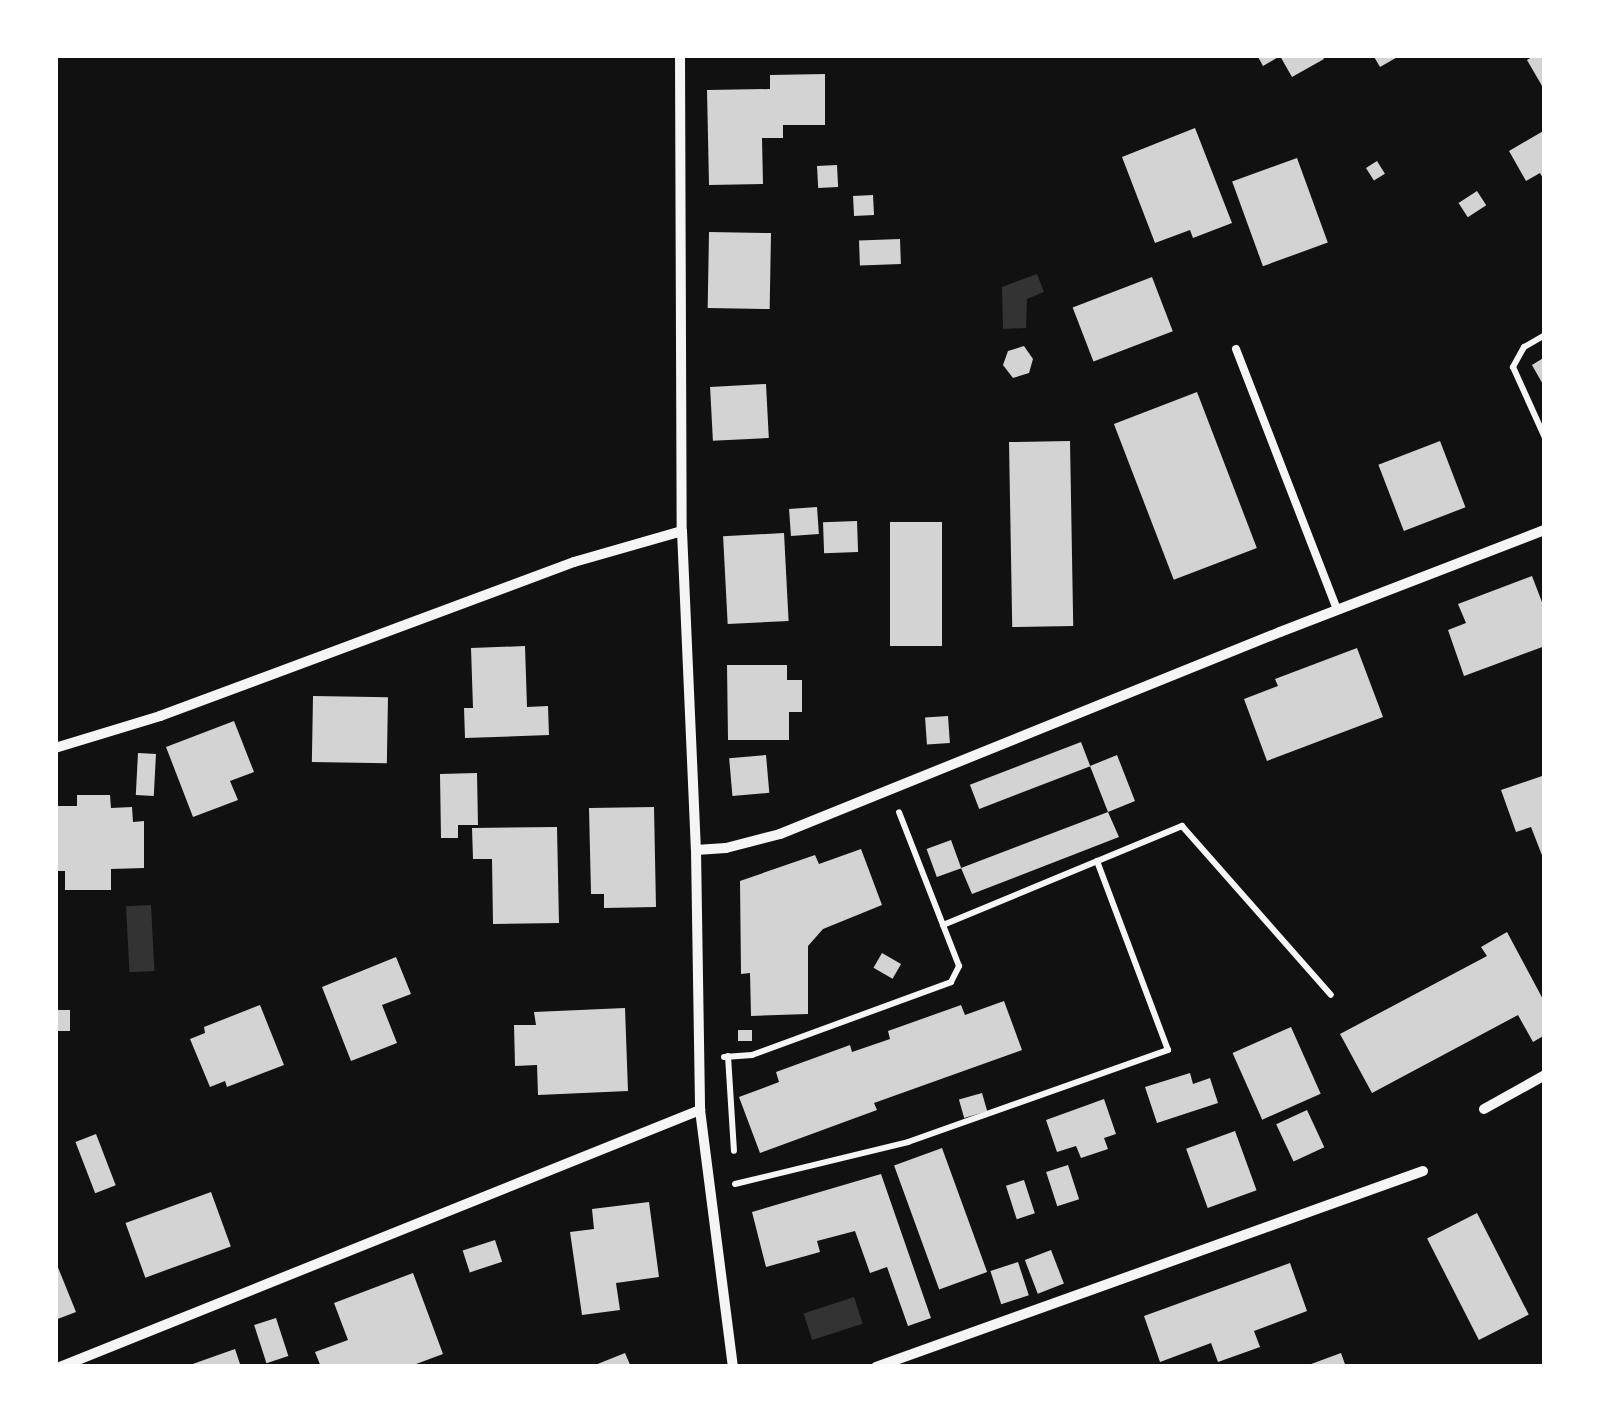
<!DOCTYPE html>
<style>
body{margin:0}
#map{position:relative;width:1600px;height:1422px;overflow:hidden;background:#111;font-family:"Golos Text",sans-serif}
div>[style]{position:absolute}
.water>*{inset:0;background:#333;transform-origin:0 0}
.building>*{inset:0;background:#d3d3d3;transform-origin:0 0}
.path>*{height:6px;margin:-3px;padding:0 3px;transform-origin:3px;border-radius:3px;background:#f5f5f5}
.service>*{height:8px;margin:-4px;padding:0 4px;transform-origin:4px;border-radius:4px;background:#f5f5f5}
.minor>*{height:10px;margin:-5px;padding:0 5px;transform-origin:5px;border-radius:5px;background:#f5f5f5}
span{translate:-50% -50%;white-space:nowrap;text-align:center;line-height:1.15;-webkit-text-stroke:8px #fff;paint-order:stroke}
.frame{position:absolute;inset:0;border:58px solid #fff;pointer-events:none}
</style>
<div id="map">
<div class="water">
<div style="clip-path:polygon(1037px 274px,1044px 292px,1027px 299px,1026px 328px,1003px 329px,1002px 287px)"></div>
<div style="left:151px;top:905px;width:66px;height:25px;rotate:87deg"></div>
<div style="left:854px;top:1297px;width:28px;height:53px;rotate:72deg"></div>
</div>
<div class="building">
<div style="clip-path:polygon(1257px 55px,1322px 55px,1324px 59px,1292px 77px,1280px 56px,1263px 66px)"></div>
<div style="clip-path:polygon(1373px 55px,1401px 55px,1380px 67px)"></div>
<div style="clip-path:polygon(1535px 55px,1545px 55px,1545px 91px,1527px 60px)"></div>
<div style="clip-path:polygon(825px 74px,825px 125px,783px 125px,783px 138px,762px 138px,763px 184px,709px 185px,707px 90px,770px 89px,770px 75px)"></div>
<div style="clip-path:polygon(1195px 128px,1232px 223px,1193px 238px,1190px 230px,1155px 243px,1122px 157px)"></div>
<div style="clip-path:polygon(1545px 130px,1545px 182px,1540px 173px,1526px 181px,1509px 151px)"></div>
<div style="left:1297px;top:158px;width:90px;height:69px;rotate:70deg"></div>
<div style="left:1377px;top:161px;width:15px;height:13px;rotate:58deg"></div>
<div style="left:837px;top:165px;width:22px;height:20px;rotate:87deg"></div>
<div style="left:1477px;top:191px;width:17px;height:22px;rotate:57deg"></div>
<div style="left:873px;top:195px;width:20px;height:20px;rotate:87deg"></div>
<div style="left:709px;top:232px;width:62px;height:76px;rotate:1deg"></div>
<div style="left:900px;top:239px;width:25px;height:41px;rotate:88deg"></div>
<div style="left:1152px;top:277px;width:58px;height:85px;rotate:69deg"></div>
<div style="clip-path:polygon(1024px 346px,1033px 359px,1029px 373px,1013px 378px,1003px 365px,1008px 351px)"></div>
<div style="clip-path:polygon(1545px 357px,1545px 388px,1532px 365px)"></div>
<div style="left:766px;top:384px;width:54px;height:56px;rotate:87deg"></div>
<div style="left:1197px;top:392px;width:167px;height:89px;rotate:69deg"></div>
<div style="left:1070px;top:441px;width:185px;height:61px;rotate:89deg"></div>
<div style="left:1440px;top:441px;width:71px;height:66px;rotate:69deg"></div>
<div style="left:817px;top:507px;width:27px;height:28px;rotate:86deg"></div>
<div style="left:857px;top:521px;width:31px;height:34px;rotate:88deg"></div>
<div style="left:942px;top:522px;width:124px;height:52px;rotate:90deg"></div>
<div style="left:784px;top:533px;width:88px;height:61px;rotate:87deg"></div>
<div style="clip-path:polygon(1532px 576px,1545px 610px,1545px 646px,1464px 676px,1448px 630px,1466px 623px,1458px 604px)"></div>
<div style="clip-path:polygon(525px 646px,527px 707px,548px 706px,549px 735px,465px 738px,464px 708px,473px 708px,471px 648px)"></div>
<div style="clip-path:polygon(1357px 648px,1383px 717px,1267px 761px,1244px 699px,1278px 686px,1275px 679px)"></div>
<div style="clip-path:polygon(727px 665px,787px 665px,787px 680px,802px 680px,802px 712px,789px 712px,789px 740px,728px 740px)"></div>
<div style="left:313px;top:696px;width:75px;height:66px;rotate:1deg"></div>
<div style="left:948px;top:716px;width:27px;height:23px;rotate:86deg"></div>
<div style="clip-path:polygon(234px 721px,254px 772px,230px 781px,238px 800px,193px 817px,166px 747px)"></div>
<div style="left:1081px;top:742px;width:26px;height:119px;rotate:69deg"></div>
<div style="left:138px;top:753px;width:18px;height:42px;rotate:3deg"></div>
<div style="left:766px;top:755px;width:38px;height:37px;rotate:85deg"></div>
<div style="clip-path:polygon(1117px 755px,1135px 801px,1108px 812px,1119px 837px,972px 894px,961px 868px,1108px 812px,1090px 766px)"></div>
<div style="clip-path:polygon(477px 773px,478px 825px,458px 825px,458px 838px,441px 838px,440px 774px)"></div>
<div style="clip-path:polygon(1545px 775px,1545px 863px,1531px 827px,1516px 832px,1501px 790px)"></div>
<div style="clip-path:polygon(77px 795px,110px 795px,111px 808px,132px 807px,133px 822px,144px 821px,144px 868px,111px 869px,111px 890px,65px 890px,65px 871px,55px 871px,55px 806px,77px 806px)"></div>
<div style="clip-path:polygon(654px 807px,656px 907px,604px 908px,604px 894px,591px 894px,589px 808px)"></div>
<div style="clip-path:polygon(557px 827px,559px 923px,493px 924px,492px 859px,473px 859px,472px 828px)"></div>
<div style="left:951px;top:840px;width:30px;height:26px;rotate:70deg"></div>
<div style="clip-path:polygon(861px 849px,882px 905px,823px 929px,808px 946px,808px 1014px,751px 1016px,750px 973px,741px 974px,740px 881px,815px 855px,819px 864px)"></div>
<div style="clip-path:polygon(1507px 932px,1545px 1003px,1545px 1035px,1533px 1042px,1518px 1015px,1372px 1093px,1340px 1034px,1487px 956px,1481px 947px)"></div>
<div style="left:882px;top:953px;width:22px;height:17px;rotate:30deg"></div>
<div style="clip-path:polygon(396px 957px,411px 994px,382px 1005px,397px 1043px,351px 1061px,322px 987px)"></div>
<div style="clip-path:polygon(1004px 1001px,1022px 1050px,874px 1103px,877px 1110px,760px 1153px,739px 1097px,779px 1082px,776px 1072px,850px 1045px,852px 1052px,890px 1039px,888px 1031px,961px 1005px,965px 1015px)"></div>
<div style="clip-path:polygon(260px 1005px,284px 1065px,227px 1087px,225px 1081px,210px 1087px,190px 1039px,205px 1033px,204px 1027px)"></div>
<div style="clip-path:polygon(625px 1008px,628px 1091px,538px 1095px,537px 1065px,515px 1066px,514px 1025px,536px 1025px,534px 1012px)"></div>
<div style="left:55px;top:1010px;width:15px;height:21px"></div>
<div style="left:1291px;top:1027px;width:73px;height:64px;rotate:66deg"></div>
<div style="left:738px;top:1030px;width:14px;height:11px"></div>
<div style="clip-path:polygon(1190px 1073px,1193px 1084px,1210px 1078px,1218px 1103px,1157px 1123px,1145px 1087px)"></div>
<div style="left:982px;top:1093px;width:19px;height:24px;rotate:74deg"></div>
<div style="clip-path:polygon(1104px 1099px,1116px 1134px,1104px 1138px,1108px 1149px,1081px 1158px,1076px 1146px,1057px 1152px,1046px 1120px)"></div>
<div style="left:1307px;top:1110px;width:41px;height:34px;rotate:65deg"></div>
<div style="left:1235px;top:1131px;width:63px;height:52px;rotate:70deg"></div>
<div style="left:96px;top:1134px;width:55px;height:22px;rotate:69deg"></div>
<div style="left:942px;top:1148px;width:132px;height:51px;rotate:70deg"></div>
<div style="left:1068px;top:1165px;width:36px;height:23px;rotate:72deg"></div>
<div style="clip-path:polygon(881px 1174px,931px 1318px,908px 1326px,887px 1267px,870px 1273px,855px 1231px,817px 1241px,820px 1252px,766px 1267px,752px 1212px)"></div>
<div style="left:1024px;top:1180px;width:35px;height:19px;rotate:72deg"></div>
<div style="left:211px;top:1192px;width:58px;height:91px;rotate:70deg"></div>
<div style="clip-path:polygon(649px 1202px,659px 1277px,616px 1283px,620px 1310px,582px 1315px,570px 1232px,594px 1229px,592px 1209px)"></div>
<div style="left:1477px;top:1213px;width:114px;height:56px;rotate:63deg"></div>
<div style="left:495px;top:1240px;width:23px;height:34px;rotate:72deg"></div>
<div style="left:1051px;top:1250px;width:36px;height:28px;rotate:69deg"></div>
<div style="clip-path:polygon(55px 1260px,76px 1312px,55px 1320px)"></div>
<div style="left:1018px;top:1262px;width:35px;height:29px;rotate:72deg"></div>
<div style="clip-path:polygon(1290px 1263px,1307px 1311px,1254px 1331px,1260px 1347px,1218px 1362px,1211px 1343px,1160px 1362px,1144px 1316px)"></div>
<div style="clip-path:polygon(413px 1273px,443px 1354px,408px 1367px,321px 1367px,315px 1352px,348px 1340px,334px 1303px)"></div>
<div style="left:276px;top:1318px;width:40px;height:23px;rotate:72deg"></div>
<div style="clip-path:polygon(235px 1349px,241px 1367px,187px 1367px,187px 1366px)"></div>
<div style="clip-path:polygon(625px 1353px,631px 1367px,590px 1367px)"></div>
<div style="clip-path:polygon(1341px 1353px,1346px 1367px,1303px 1367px)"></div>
</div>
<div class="path">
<div style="left:1545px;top:335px;width:24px;rotate:150deg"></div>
<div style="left:1524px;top:347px;width:23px;rotate:119deg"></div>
<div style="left:1513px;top:367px;width:78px;rotate:65.7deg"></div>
<div style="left:943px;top:925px;width:259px;rotate:-22.5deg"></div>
<div style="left:1182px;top:826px;width:225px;rotate:48.6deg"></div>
<div style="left:728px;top:1056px;width:95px;rotate:86.4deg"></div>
<div style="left:724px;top:1057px;width:28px;rotate:-4deg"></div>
<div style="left:752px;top:1055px;width:212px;rotate:-20.1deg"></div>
<div style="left:951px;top:982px;width:18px;rotate:-63deg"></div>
<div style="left:959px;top:966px;width:165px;rotate:-111.3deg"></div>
<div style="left:735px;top:1184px;width:178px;rotate:-13.6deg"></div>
<div style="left:908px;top:1142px;width:276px;rotate:-19.5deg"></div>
<div style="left:1168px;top:1050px;width:202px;rotate:-110.6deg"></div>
</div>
<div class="service">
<div style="left:1236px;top:349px;width:280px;rotate:68.8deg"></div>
</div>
<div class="minor">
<div style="left:680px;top:55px;width:476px;rotate:89.8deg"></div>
<div style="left:682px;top:531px;width:319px;rotate:87.5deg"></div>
<div style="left:696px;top:850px;width:260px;rotate:89.1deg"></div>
<div style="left:700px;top:1110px;width:259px;rotate:82.7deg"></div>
<div style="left:55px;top:748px;width:110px;rotate:-16.9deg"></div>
<div style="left:160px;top:716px;width:442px;rotate:-20.4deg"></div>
<div style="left:574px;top:562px;width:112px;rotate:-16deg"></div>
<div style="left:696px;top:850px;width:30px;rotate:-4deg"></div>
<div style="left:726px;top:848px;width:56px;rotate:-14.5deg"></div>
<div style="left:780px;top:834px;width:539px;rotate:-22deg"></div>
<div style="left:1280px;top:632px;width:284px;rotate:-21.1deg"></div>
<div style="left:1484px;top:1109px;width:70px;rotate:-29.1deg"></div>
<div style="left:60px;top:1367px;width:690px;rotate:-21.88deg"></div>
<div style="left:876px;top:1367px;width:581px;rotate:-19.71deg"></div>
</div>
<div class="frame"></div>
</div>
